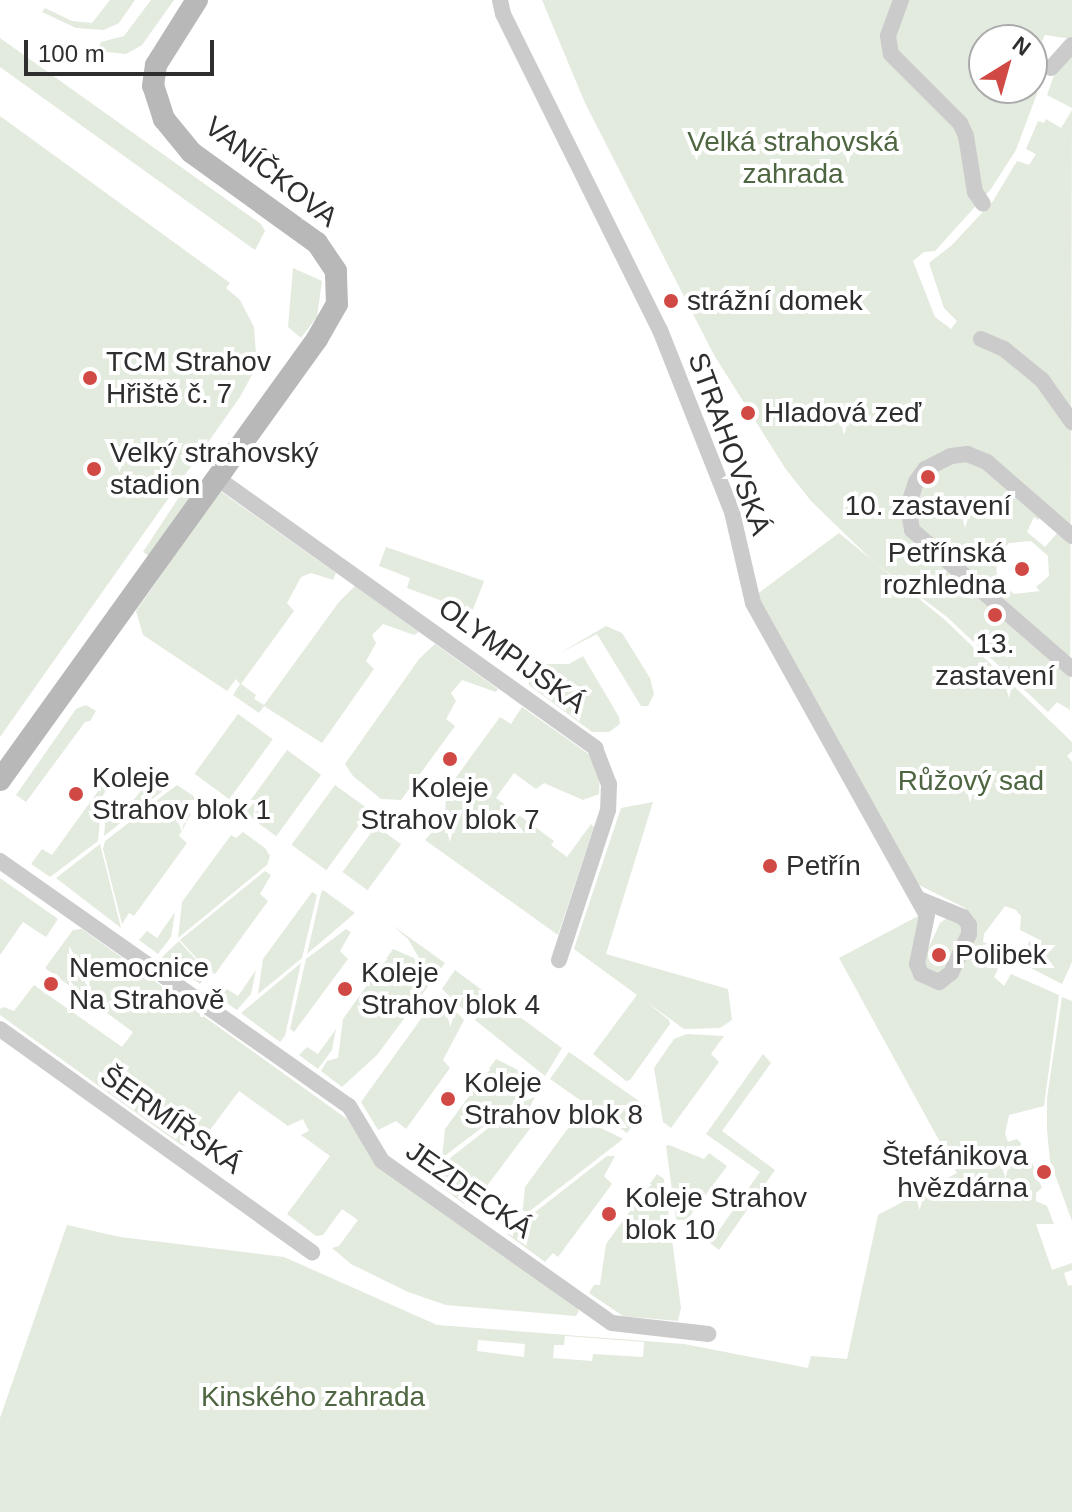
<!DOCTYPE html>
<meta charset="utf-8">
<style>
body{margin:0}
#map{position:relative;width:1072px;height:1512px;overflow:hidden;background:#fff;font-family:Arial,sans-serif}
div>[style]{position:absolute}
.green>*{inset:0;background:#e3eade;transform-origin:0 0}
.street>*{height:16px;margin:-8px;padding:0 8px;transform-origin:8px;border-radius:8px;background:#cbcbcb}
.secondary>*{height:22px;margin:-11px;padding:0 11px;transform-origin:11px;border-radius:11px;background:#b8b8b8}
.dots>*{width:22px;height:22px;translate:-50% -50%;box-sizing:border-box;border:4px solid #fff;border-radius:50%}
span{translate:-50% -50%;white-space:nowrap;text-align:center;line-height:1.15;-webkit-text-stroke:8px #fff;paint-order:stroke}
.park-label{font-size:28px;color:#4e6541}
.street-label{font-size:28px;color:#2e2e2e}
.poi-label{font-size:28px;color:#2e2e2e}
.left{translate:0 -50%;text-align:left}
.right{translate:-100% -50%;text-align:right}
.north{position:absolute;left:968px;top:24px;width:80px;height:80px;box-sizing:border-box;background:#fff;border:2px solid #ababab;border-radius:50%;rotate:37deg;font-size:22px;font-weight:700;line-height:32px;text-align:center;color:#2e2e2e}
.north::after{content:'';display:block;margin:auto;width:28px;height:36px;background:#d14945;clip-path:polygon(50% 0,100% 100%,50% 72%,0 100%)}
.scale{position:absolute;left:24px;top:40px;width:190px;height:36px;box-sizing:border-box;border:4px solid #2e2e2e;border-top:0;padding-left:10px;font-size:24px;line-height:28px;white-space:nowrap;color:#2e2e2e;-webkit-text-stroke:6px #fff;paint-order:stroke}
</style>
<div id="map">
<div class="green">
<div style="clip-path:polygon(110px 0,135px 0,119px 23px,104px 30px,76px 28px,42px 12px,45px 8px,72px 21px,92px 23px)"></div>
<div style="clip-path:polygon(151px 0,174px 0,142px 45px,126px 54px,97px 51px,101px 42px,124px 36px)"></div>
<div style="clip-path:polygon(evenodd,542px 0,1072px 0,1072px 39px,1045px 35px,1032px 63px,1032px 40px,984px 40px,984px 88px,1032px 88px,1032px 66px,1045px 72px,1016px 150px,991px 189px,935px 251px,924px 252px,913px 261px,935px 317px,951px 329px,957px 321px,944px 308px,929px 263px,952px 245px,993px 201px,1017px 161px,1029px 165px,1036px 154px,1026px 149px,1038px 121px,1044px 123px,1046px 119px,1061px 128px,1072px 110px,1070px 710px,1057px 702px,1048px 712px,947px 617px,874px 562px,811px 501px,785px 468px,714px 355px,585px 103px,542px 0,1042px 516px,1059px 531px,1045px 547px,1027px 532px,1034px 517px,1038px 520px,1042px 516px,542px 0,1031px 541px,1048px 556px,1049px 576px,1036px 587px,1040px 591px,1014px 594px,997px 579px,996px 558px,1009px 543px,1031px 541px)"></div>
<div style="clip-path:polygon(0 38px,261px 224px,265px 231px,255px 250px,0 67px)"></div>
<div style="clip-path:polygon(1072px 53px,1072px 108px,1047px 95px,1057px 67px)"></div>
<div style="clip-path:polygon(0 116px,230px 283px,226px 288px,240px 300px,254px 327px,256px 354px,253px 373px,240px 397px,0 737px)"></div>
<div style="clip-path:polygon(293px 268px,322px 281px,317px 317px,301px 338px,288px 327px)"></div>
<div style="clip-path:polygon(183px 491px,192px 497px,149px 556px,143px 552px)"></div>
<div style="clip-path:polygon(220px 491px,336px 573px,333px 580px,311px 573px,301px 577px,287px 603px,294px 611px,241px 684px,256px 695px,254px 699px,264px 705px,339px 602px,355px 586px,419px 632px,414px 635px,383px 624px,372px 635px,376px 643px,366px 661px,374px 669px,322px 743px,264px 706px,259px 713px,233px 695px,240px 684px,236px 679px,227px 691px,143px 635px,136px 611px)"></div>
<div style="clip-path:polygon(evenodd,839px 533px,945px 620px,1072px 742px,1072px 751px,1067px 756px,1072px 762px,1072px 962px,1062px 984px,1019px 962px,1023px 961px,1029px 941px,1039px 946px,1042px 941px,1020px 930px,1021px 916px,1016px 910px,1005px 906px,984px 934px,983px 942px,988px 944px,983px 945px,976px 959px,998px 969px,994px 977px,1004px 986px,1011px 974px,1059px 995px,1044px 1106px,1009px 1115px,1005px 1134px,1008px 1142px,1017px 1139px,1021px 1143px,1020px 1153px,1030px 1157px,1042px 1188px,1036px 1193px,1036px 1201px,1047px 1206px,1054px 1224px,1036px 1224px,1052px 1270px,1072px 1263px,1072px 1270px,1064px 1273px,1068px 1286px,1072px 1285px,1072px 1512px,0 1512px,0 1418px,67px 1225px,120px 1237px,284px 1257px,437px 1325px,684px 1344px,808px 1368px,811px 1356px,847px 1359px,878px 1215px,957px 1173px,839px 958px,920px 915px,912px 961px,935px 987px,974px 919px,965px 908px,917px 884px,756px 595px,839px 533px,565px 1336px,644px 1342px,643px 1357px,593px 1354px,592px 1361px,553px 1358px,554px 1345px,564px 1345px,565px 1336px,839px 533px,478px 1340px,525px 1344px,524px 1357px,477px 1351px,478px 1340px)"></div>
<div style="clip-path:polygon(386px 547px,484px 581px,472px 612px,407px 588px,410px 578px,379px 566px)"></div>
<div style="clip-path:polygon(606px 626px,622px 633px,650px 678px,654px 694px,648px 706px,641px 706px,597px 634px,560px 653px)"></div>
<div style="clip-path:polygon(435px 644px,498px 689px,496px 692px,462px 680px,451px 693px,456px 701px,446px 719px,455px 726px,401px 800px,381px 799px,353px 776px,345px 764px,419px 659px)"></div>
<div style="clip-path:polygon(583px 656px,619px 717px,620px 724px,609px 732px,592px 732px,529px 685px,528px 673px,540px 664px,569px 664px)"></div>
<div style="clip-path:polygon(86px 705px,96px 711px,90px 721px,85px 722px,26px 802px,16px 795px,76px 709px)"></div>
<div style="clip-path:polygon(522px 707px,590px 755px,600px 771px,599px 794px,583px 800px,544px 783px,536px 789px,514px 773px,496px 798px,554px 841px,551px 845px,567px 857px,591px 824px,594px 827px,558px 935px,425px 840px,445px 818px,446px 791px,500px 717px,511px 724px)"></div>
<div style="left:238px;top:714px;width:43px;height:74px;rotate:36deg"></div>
<div style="left:287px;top:750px;width:42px;height:76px;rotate:36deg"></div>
<div style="clip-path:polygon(156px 772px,172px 784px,135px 812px,127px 808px)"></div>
<div style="clip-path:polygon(109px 776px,113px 779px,102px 797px,98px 841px,50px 877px,31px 864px,42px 849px,52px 855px)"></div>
<div style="clip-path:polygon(177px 785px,195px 797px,189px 808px,136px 816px)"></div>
<div style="left:335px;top:785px;width:43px;height:74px;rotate:36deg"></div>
<div style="clip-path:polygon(108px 799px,132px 814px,104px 836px,107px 802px)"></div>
<div style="clip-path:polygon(653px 802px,606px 954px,728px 989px,732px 1020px,720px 1028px,684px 1029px,644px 1000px,669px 1020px,670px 1024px,630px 1080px,626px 1081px,593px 1054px,637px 995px,574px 949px,621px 808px)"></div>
<div style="clip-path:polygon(186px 811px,191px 814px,179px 836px,187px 843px,134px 916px,129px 913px,122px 924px,103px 849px,105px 841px,135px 818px)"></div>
<div style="left:376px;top:826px;width:31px;height:57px;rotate:36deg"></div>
<div style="clip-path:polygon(243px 832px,265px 848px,270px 856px,267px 865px,178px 938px,182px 902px,231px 835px,236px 838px)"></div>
<div style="clip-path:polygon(100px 844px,121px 928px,56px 878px)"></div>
<div style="clip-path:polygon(265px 871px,271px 875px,260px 894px,268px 901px,215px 974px,209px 972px,180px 940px)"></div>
<div style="clip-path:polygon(0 878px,58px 919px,46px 937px,23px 922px,0 955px)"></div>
<div style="clip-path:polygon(323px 890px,355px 913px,307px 954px,321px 893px)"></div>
<div style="clip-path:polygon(312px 892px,317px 895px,302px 958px,258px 994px,263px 959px)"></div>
<div style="clip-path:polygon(175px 912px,171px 937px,158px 954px,139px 940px,147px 931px,157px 938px)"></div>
<div style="clip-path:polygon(947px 918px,962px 925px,962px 934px,946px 970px,937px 975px,927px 972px,924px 958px,940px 923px)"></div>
<div style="clip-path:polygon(392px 925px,445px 963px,432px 980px,408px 939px)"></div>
<div style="clip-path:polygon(82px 929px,347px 1119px,377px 1165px,575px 1306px,579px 1311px,576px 1316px,446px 1305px,408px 1292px,351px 1264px,332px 1248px,339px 1246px,358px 1220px,342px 1209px,323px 1235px,316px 1236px,287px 1214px,330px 1156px,301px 1135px,309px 1131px,303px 1119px,288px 1126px,239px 1091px,207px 1134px,196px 1126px,189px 1136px,200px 1146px,192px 1148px,181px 1145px,0 1015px,0 1009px,4px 1007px,14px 1011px,34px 985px,122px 1047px,133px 1032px,45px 968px,73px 930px)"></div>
<div style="clip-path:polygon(346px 929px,351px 932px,340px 951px,348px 959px,294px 1032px,290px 1029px,306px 959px)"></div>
<div style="clip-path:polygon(179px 941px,208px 973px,200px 984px,162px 957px)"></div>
<div style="clip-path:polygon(393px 949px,414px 958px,429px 985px,377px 1055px,342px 1087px,321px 1071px,327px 1061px,338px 1058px,343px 1019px)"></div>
<div style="clip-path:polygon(301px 963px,285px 1036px,280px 1042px,241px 1013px)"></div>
<div style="clip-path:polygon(256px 970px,251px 994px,237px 1010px,219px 998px,227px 989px,238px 996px)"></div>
<div style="clip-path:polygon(455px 970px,482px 990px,468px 1014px,442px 989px)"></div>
<div style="clip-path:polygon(490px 995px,562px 1048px,545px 1076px,475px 1020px)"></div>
<div style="clip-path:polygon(1062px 997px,1072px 1001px,1072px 1221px,1050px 1161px,1047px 1130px,1047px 1098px)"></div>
<div style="clip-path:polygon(436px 998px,448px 1003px,464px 1020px,443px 1060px,450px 1068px,406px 1129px,396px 1121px,378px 1130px,361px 1102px)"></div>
<div style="clip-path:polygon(336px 1029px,332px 1050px,318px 1069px,299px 1055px,307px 1047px,318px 1054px)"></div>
<div style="clip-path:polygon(687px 1034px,724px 1036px,711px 1054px,719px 1062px,671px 1128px,663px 1122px,654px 1068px,674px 1039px)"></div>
<div style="left:569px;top:1052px;width:94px;height:33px;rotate:35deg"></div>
<div style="clip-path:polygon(763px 1054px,771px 1063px,722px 1131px,775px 1170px,719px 1250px,710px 1243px,760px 1172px,706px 1134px)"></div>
<div style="clip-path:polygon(496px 1059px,542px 1082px,442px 1158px,445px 1129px)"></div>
<div style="clip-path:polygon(535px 1097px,524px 1118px,532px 1126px,477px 1199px,473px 1197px,464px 1204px,427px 1176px,522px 1102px)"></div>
<div style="clip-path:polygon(577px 1116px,623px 1139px,522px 1217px,525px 1187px)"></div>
<div style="clip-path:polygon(669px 1145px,704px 1159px,709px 1153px,727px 1166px,684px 1224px,676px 1219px,666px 1146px)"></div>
<div style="clip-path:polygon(607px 1156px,615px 1156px,604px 1176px,612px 1184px,558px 1257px,553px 1253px,545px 1262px,507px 1234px)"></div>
<div style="clip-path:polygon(657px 1174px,664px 1179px,681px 1308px,678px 1321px,623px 1316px,589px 1293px,594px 1285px,600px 1285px,606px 1244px)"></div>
</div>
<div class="street">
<div style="left:500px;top:0;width:14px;rotate:78deg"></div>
<div style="left:503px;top:14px;width:353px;rotate:63.6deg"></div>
<div style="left:660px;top:330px;width:196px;rotate:68.4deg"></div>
<div style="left:732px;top:512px;width:93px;rotate:77deg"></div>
<div style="left:753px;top:603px;width:357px;rotate:60.9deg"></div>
<div style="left:927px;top:915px;width:50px;rotate:101.5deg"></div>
<div style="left:917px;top:964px;width:11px;rotate:68deg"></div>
<div style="left:921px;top:974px;width:20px;rotate:24deg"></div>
<div style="left:939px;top:982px;width:15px;rotate:-37deg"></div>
<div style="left:951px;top:973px;width:43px;rotate:-65.2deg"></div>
<div style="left:969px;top:934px;width:9px;rotate:-90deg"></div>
<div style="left:969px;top:925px;width:10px;rotate:-127deg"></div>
<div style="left:963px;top:917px;width:48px;rotate:-157.8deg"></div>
<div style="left:901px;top:0;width:38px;rotate:110deg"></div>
<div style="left:888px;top:36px;width:18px;rotate:81deg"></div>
<div style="left:891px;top:54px;width:98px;rotate:45deg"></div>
<div style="left:960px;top:123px;width:14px;rotate:65deg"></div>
<div style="left:966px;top:136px;width:57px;rotate:80.9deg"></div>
<div style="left:975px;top:192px;width:14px;rotate:56deg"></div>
<div style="left:1051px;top:68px;width:31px;rotate:-48deg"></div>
<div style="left:981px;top:339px;width:25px;rotate:23deg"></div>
<div style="left:1004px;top:349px;width:49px;rotate:39.2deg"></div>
<div style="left:1042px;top:380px;width:52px;rotate:54.5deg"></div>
<div style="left:217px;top:478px;width:465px;rotate:35.5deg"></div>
<div style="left:595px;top:748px;width:39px;rotate:69deg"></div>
<div style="left:609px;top:784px;width:26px;rotate:92deg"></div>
<div style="left:608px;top:810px;width:158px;rotate:108.1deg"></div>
<div style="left:1072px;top:536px;width:113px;rotate:-139deg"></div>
<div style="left:987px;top:462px;width:22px;rotate:-158deg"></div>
<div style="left:967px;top:454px;width:16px;rotate:173deg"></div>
<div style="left:951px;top:456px;width:29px;rotate:153deg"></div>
<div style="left:925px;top:469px;width:16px;rotate:125deg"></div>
<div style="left:916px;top:482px;width:26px;rotate:108deg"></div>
<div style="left:908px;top:507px;width:23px;rotate:80deg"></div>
<div style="left:912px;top:530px;width:212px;rotate:41deg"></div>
<div style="left:0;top:861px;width:426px;rotate:35.1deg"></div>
<div style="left:349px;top:1106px;width:64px;rotate:59deg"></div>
<div style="left:382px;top:1161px;width:281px;rotate:35.2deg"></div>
<div style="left:612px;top:1323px;width:97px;rotate:6.5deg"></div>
<div style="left:0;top:1029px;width:384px;rotate:35.6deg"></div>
</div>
<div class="secondary">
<div style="left:0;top:780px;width:543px;rotate:-54.29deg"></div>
<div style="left:317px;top:339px;width:40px;rotate:-60.3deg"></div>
<div style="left:337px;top:304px;width:33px;rotate:-92deg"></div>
<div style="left:336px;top:271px;width:34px;rotate:-124deg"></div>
<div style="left:317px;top:243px;width:155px;rotate:-144.2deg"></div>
<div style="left:191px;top:152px;width:43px;rotate:-129.3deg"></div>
<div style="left:164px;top:119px;width:35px;rotate:-108deg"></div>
<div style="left:153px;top:86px;width:21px;rotate:-82deg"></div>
<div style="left:156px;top:65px;width:77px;rotate:-57.8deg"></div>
</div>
<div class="dots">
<div style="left:671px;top:301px;background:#d14945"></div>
<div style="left:90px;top:378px;background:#d14945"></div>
<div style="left:748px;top:413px;background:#d14945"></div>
<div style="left:94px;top:469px;background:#d14945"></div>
<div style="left:928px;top:477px;background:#d14945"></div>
<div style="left:1022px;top:569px;background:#d14945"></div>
<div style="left:995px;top:615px;background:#d14945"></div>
<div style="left:450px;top:759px;background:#d14945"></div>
<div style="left:76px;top:794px;background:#d14945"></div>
<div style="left:770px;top:866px;background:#d14945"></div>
<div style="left:939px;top:955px;background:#d14945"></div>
<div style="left:51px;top:984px;background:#d14945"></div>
<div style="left:345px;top:989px;background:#d14945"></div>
<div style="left:448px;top:1099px;background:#d14945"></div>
<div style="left:1044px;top:1172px;background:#d14945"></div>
<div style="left:609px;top:1214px;background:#d14945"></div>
</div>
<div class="park-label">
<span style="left:793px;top:158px">Velká strahovská<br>zahrada</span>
<span style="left:971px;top:781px">Růžový sad</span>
<span style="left:313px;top:1397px">Kinského zahrada</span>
</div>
<div class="street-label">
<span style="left:271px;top:172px;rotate:38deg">VANÍČKOVA</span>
<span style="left:729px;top:444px;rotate:70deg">STRAHOVSKÁ</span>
<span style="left:512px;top:656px;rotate:36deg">OLYMPIJSKÁ</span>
<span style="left:171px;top:1120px;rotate:35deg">ŠERMÍŘSKÁ</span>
<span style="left:469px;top:1190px;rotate:35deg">JEZDECKÁ</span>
</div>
<div class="poi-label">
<span class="left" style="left:687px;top:301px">strážní domek</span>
<span class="left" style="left:106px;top:378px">TCM Strahov<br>Hřiště č. 7</span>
<span class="left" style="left:764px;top:413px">Hladová zeď</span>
<span class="left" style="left:110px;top:469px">Velký strahovský<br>stadion</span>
<span style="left:928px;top:506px">10. zastavení</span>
<span class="right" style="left:1006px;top:569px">Petřínská<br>rozhledna</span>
<span style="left:995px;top:660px">13.<br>zastavení</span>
<span class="left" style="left:92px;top:794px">Koleje<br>Strahov blok 1</span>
<span style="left:450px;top:804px">Koleje<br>Strahov blok 7</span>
<span class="left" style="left:786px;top:866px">Petřín</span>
<span class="left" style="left:955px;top:955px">Polibek</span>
<span class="left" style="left:69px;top:984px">Nemocnice<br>Na Strahově</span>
<span class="left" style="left:361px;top:989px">Koleje<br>Strahov blok 4</span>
<span class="left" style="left:464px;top:1099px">Koleje<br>Strahov blok 8</span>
<span class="right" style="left:1028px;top:1172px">Štefánikova<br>hvězdárna</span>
<span class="left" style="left:625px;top:1214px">Koleje Strahov<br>blok 10</span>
</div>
<div class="north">N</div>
<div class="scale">100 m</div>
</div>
